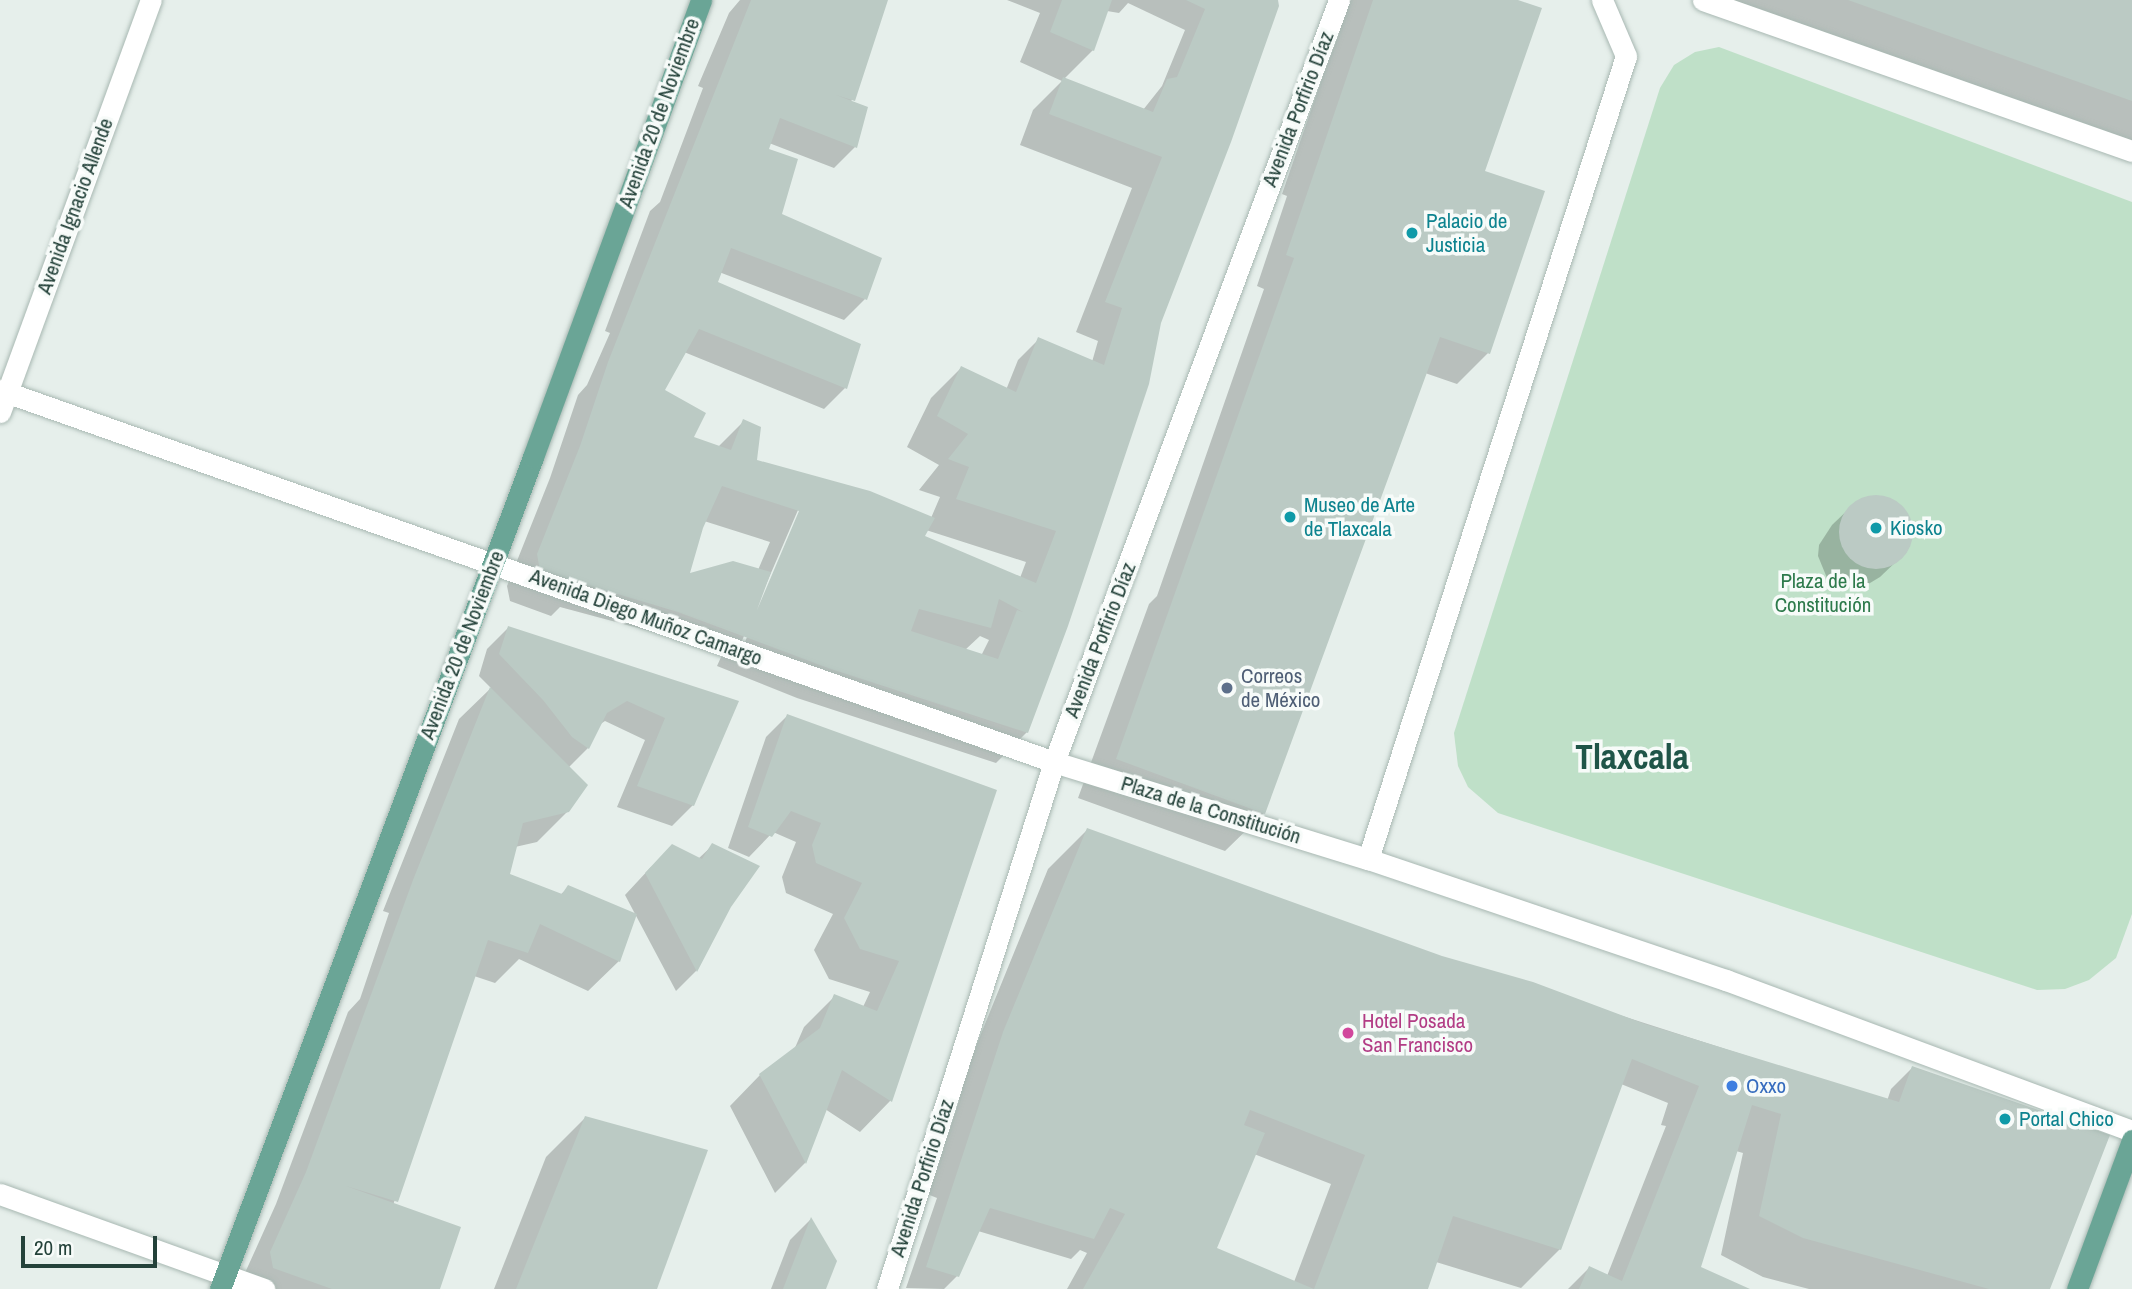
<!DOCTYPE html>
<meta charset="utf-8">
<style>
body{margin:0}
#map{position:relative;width:2132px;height:1289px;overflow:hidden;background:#e6efeb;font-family:"Archivo Narrow",sans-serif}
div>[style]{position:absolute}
.green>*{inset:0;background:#bfe0c8}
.shadow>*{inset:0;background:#0003}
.building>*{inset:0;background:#bbcac4}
.round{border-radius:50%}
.roads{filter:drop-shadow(0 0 2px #a8b8b2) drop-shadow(0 0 2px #a8b8b2)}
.street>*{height:21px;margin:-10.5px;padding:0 10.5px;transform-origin:10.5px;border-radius:10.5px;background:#fff}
.primary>*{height:21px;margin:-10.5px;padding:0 10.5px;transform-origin:10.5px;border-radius:10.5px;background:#6aa596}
.dots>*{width:19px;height:19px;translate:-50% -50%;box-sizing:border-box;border:4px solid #f7fbf9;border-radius:50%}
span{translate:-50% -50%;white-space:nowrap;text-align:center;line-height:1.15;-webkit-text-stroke:7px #f7fbf9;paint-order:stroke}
.street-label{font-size:21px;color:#24423a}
.culture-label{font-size:21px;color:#0d838f}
.left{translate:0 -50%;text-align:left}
.park-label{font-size:21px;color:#2d7a4b}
.service-label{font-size:21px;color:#4e5e75}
.hotel-label{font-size:21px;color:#b23c85}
.shop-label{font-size:21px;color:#366cbe}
.town-label{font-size:35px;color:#1f5548;font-weight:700}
.scale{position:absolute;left:21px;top:1236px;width:136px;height:32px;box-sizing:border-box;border:4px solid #24423a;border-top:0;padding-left:9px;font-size:21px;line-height:24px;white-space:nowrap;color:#24423a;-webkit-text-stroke:5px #f7fbf9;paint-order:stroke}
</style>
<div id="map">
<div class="green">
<div style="clip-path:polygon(1719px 47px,2132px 202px,2132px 914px,2116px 958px,2089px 980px,2065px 989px,2037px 990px,1498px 813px,1468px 787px,1458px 766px,1454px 733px,1660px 88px,1674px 65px,1695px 52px)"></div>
</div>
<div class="shadow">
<div style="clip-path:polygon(evenodd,740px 0,887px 0,851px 102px,855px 147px,834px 168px,769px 143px,766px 150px,779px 215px,880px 259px,865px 299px,844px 320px,719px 272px,713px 289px,859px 345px,845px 388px,824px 409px,684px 352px,664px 389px,692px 438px,718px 447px,744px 421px,755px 461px,931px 518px,940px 497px,919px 490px,939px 465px,907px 447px,931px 398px,961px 368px,1006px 390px,1018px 360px,1039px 339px,1092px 362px,1098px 341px,1076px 332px,1132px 188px,1020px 145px,1033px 110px,1062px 81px,1020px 62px,1040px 13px,1007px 0,1276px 0,1159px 322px,1027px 732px,996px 763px,797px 698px,717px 666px,722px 655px,657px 633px,560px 607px,551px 616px,510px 601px,507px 586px,550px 478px,578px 395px,587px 385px,610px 333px,605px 331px,650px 211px,660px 202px,703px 88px,698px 86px,729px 13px,740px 0,1128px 3px,1185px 30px,1162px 86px,1143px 110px,1064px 79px,1093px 50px,1107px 11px,1119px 13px,1128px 3px,740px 0,798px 510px,802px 510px,744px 644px,741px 643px,798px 510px,740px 0,704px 521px,770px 542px,758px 570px,687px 575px,704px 521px,740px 0,926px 530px,1026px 562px,1020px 578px,923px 537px,926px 530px,740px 0,980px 636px,989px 640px,981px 656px,965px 650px,980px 636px)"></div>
<div style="clip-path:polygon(1349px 0,1513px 0,1483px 172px,1488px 353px,1457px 384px,1425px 373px,1264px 813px,1225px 851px,1078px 798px,1149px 604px,1157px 596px,1264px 289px,1257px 286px,1287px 196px,1282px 194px)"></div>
<div style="clip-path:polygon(1732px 0,2132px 0,2132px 143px)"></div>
<div style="clip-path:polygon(1876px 496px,1887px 498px,1906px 512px,1912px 534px,1902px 556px,1880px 577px,1860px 589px,1837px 584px,1827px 578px,1818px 556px,1819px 545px,1832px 525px,1854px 504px)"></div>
<div style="clip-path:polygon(508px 628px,736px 702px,693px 805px,672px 826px,617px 807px,645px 740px,605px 721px,599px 725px,588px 748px,568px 768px,568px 811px,537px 842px,515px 847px,508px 875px,560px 895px,568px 888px,619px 961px,588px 991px,519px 959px,495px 983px,474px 976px,393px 1205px,438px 1289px,241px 1289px,240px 1284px,276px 1204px,348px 1012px,360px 999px,389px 913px,383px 911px,459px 719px,491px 688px,479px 676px,487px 649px)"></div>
<div style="clip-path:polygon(787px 716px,962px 893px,890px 1101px,860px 1132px,825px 1109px,805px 1163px,775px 1193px,730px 1106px,760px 1075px,794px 1050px,804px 1027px,835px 996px,863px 1007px,870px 992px,829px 979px,814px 950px,833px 914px,786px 893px,782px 877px,796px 842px,773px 832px,749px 857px,728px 848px,766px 737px)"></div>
<div style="clip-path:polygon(evenodd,1087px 830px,1442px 958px,1887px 1101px,1891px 1089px,1912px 1068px,2048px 1289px,1809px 1289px,1763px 1277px,1721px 1255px,1743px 1153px,1736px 1151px,1699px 1268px,1746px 1289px,1568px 1289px,1589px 1268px,1607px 1276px,1666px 1126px,1661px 1125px,1668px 1103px,1621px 1084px,1560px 1249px,1521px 1288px,1436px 1262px,1427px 1289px,1067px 1289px,1087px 1253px,1080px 1250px,1071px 1259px,978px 1231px,958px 1275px,944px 1289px,906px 1288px,937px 1198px,927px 1194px,965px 1073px,1048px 869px,1087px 830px,1254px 1154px,1331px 1184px,1294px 1282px,1215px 1249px,1254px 1154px)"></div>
<div style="clip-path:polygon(713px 845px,729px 906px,696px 971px,676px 991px,625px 895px,651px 867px,698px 859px)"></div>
<div style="clip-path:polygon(585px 1118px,655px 1289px,494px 1289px,546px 1157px)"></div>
<div style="clip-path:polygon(810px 1220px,824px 1289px,771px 1289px,790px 1240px)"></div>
</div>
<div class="building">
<div style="clip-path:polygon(evenodd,751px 0,888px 0,855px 101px,836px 95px,868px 107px,857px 148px,780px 118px,769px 149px,798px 159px,782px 214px,882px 258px,867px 300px,731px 248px,718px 282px,861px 344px,847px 389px,699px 329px,665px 390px,706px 413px,694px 437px,731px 450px,743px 419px,761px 427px,757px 460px,870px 491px,935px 518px,925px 536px,1036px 583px,1056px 531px,956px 499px,969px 467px,948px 459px,968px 434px,937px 416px,961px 366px,1016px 392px,1038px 337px,1104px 365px,1122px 308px,1105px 302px,1162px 157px,1049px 114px,1063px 77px,1153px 112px,1167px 79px,1177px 77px,1205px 9px,1186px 0,1278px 0,1279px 6px,1231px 142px,1161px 323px,1149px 384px,1068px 626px,1028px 733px,828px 668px,678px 612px,540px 571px,537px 554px,580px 446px,608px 362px,751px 0,722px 486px,799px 511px,757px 610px,771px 572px,733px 561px,690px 573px,703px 528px,722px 486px,751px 0,999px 599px,1023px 612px,1017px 610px,998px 659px,911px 631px,919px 609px,991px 628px,999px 599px)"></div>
<div style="clip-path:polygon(1062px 0,1112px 0,1094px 51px,1050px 32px)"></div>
<div style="clip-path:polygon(1373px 0,1518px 0,1542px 8px,1485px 171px,1545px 191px,1490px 354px,1440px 337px,1265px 814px,1116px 759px,1294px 258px,1286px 255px)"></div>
<div style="clip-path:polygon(1848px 0,2132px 0,2132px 101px)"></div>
<div class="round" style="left:1839px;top:495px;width:74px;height:74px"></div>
<div style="clip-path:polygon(508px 626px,739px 701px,694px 806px,637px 786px,665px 718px,627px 701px,607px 713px,589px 749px,572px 737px,543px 700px,499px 654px)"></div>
<div style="clip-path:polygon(490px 687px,588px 785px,569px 812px,523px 823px,510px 874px,562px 894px,568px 885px,637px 914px,620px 962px,540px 924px,528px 953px,488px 940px,398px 1202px,346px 1186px,461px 1227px,440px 1289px,332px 1289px,273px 1268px,270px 1252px,306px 1172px,413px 880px)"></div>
<div style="clip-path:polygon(787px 714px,997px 790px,892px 1102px,842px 1070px,806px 1164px,759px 1074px,820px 1028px,834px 994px,877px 1011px,899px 961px,860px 949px,844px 918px,862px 883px,816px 863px,812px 845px,821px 823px,791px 811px,772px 837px,748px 827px)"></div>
<div style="clip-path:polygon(evenodd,1087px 828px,1442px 956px,1533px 982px,1645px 1024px,1899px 1102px,1912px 1066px,2110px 1135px,2050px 1289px,1989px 1289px,1803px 1238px,1759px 1216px,1781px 1114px,1752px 1105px,1701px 1267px,1750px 1289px,1579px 1289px,1589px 1266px,1622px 1281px,1699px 1086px,1632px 1059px,1561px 1250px,1453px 1216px,1428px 1289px,1083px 1289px,1125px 1214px,1110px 1208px,1094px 1239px,990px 1208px,959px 1277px,926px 1267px,1003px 1032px,1087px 828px,1250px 1110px,1365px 1155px,1314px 1289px,1217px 1248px,1265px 1133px,1244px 1125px,1250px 1110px)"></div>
<div style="clip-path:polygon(712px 843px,760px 866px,731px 907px,697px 972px,645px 873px,672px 844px,702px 859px)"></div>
<div style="clip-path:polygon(585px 1116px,708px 1150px,657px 1289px,516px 1289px)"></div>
<div style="clip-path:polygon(811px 1217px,837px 1261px,826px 1289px,783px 1289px)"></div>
</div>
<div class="roads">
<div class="street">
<div style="left:1703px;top:0;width:455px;rotate:19.4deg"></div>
<div style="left:0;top:390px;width:1118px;rotate:19.44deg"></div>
<div style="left:1054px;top:762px;width:329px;rotate:17.2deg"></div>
<div style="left:1368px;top:859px;width:378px;rotate:18.7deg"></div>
<div style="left:1726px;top:980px;width:433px;rotate:20.4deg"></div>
<div style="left:0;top:412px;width:439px;rotate:-69.9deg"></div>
<div style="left:1368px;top:859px;width:843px;rotate:-72.19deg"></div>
<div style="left:1626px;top:56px;width:61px;rotate:-113.2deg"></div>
<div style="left:0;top:1194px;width:281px;rotate:19.8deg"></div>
<div style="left:887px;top:1289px;width:553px;rotate:-72.42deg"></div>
<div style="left:1054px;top:762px;width:814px;rotate:-69.49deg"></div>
</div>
<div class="primary">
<div style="left:220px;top:1289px;width:889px;rotate:-69.38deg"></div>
<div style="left:533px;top:457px;width:487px;rotate:-69.8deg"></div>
<div style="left:2077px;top:1289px;width:159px;rotate:-69.7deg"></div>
</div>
</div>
<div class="dots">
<div style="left:1412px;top:233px;background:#0f9aa8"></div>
<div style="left:1290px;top:517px;background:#0f9aa8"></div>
<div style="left:1876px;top:528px;background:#0f9aa8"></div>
<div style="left:1227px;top:688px;background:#5c6f8a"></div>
<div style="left:1348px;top:1033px;background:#d1479c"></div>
<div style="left:1732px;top:1086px;background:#3f7fe0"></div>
<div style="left:2005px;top:1119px;background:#0f9aa8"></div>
</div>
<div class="street-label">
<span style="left:1298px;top:109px;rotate:-69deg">Avenida Porfirio Díaz</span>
<span style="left:659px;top:113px;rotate:-70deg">Avenida 20 de Noviembre</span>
<span style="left:75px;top:206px;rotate:-70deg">Avenida Ignacio Allende</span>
<span style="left:646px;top:617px;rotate:20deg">Avenida Diego Muñoz Camargo</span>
<span style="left:1100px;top:640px;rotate:-69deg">Avenida Porfirio Díaz</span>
<span style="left:462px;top:645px;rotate:-69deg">Avenida 20 de Noviembre</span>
<span style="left:1211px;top:810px;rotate:17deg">Plaza de la Constitución</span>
<span style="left:922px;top:1178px;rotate:-72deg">Avenida Porfirio Díaz</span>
</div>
<div class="culture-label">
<span class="left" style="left:1426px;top:233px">Palacio de<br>Justicia</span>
<span class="left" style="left:1304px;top:517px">Museo de Arte<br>de Tlaxcala</span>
<span class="left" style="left:1890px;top:528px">Kiosko</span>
<span class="left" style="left:2019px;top:1119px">Portal Chico</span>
</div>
<div class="park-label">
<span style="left:1823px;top:593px">Plaza de la<br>Constitución</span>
</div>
<div class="service-label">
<span class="left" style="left:1241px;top:688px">Correos<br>de México</span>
</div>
<div class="hotel-label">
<span class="left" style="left:1362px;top:1033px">Hotel Posada<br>San Francisco</span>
</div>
<div class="shop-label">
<span class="left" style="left:1746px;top:1086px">Oxxo</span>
</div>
<div class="town-label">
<span style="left:1632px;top:757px">Tlaxcala</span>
</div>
<div class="scale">20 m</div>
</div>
